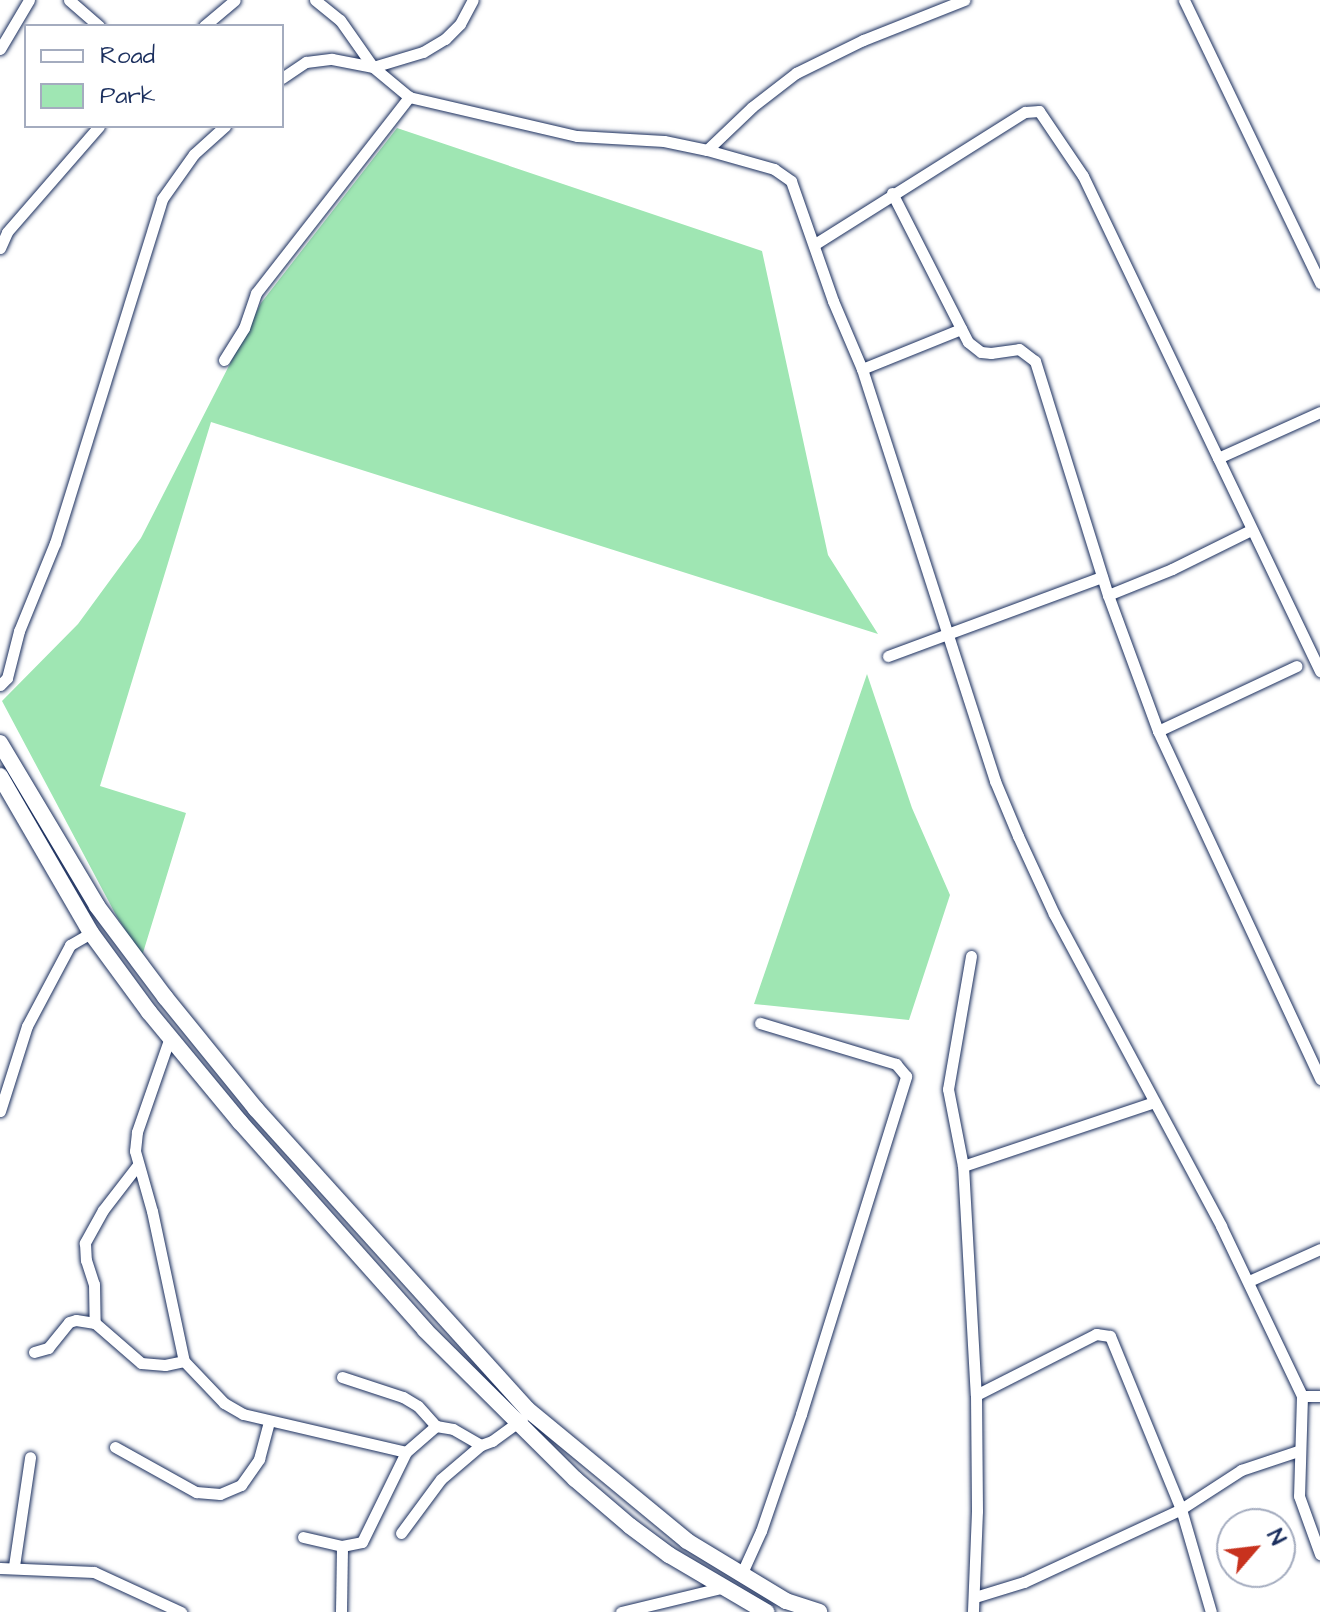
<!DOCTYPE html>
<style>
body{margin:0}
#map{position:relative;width:1320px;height:1612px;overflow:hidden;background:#fff;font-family:"Architects Daughter",sans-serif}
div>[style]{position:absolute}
.green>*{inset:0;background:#9fe6b3}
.roads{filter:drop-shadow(0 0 2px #1b2f5e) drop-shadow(0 0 2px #1b2f5e)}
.street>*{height:11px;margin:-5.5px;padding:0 5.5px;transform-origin:5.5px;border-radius:5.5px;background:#fff}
.secondary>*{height:16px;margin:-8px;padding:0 8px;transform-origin:8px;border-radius:8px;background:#fff}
span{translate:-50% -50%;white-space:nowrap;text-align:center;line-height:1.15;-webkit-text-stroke:7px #fff;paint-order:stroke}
.legend{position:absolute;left:24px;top:24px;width:260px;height:104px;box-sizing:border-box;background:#fff;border:2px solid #a4acbf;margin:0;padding:10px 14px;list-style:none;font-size:24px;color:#1b2f5e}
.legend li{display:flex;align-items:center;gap:16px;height:40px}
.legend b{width:40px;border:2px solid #a4acbf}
.north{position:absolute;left:1216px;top:1508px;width:80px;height:80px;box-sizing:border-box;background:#fff;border:2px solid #a4acbf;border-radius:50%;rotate:62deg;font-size:22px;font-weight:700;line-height:32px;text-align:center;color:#1b2f5e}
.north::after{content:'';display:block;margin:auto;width:28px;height:36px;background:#c8321e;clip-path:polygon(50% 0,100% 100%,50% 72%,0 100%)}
</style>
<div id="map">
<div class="green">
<div style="clip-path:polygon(397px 128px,762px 251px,828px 555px,878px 634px,211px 422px,100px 786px,186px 813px,142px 956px,117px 917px,2px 701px,78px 624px,141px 538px,261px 303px)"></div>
<div style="clip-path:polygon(867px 674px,912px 808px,950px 895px,909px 1020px,754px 1004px)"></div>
</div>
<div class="roads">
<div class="street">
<div style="left:69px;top:0;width:40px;rotate:41deg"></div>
<div style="left:315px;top:0;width:32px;rotate:39deg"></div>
<div style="left:340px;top:20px;width:57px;rotate:54.9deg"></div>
<div style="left:373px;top:67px;width:47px;rotate:39.8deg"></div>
<div style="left:409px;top:97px;width:172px;rotate:13.1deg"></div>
<div style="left:577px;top:136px;width:87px;rotate:3.3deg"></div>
<div style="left:664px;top:141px;width:44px;rotate:11.8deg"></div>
<div style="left:707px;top:150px;width:70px;rotate:15.8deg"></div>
<div style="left:774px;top:169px;width:21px;rotate:35deg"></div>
<div style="left:791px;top:181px;width:127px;rotate:70.7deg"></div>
<div style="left:833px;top:301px;width:74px;rotate:66.9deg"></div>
<div style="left:862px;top:369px;width:433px;rotate:72.1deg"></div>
<div style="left:995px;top:781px;width:60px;rotate:67.3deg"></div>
<div style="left:1018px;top:836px;width:86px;rotate:65.2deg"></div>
<div style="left:1054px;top:914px;width:354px;rotate:61.8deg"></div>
<div style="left:1221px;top:1226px;width:188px;rotate:64.5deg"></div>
<div style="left:1302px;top:1396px;width:100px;rotate:91.7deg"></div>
<div style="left:1299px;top:1496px;width:62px;rotate:70.1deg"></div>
<div style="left:1184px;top:0;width:314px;rotate:64.3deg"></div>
<div style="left:204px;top:26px;width:40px;rotate:-40deg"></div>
<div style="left:0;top:49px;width:57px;rotate:-59.4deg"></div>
<div style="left:282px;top:78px;width:29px;rotate:-34deg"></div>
<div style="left:306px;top:62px;width:26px;rotate:-7deg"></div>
<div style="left:332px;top:59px;width:42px;rotate:11deg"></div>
<div style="left:373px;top:67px;width:52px;rotate:-16.7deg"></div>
<div style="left:423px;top:52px;width:26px;rotate:-31deg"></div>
<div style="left:445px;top:39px;width:21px;rotate:-45deg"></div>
<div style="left:460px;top:24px;width:27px;rotate:-62deg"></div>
<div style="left:707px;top:150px;width:62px;rotate:-43.7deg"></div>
<div style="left:752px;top:107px;width:56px;rotate:-37.7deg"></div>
<div style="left:796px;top:73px;width:75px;rotate:-26.2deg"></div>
<div style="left:863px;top:40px;width:109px;rotate:-21.6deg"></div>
<div style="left:892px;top:193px;width:167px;rotate:63deg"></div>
<div style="left:968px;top:342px;width:16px;rotate:38deg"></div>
<div style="left:981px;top:352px;width:10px;rotate:6deg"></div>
<div style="left:991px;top:353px;width:28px;rotate:-8deg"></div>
<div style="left:1019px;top:349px;width:20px;rotate:37deg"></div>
<div style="left:1035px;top:361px;width:245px;rotate:72.7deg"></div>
<div style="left:1108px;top:595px;width:145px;rotate:69.8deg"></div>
<div style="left:1158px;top:731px;width:384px;rotate:65deg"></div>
<div style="left:815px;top:244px;width:248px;rotate:-32.2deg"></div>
<div style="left:1025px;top:112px;width:14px;rotate:-4deg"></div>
<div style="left:1039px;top:111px;width:78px;rotate:55.9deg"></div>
<div style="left:1083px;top:176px;width:549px;rotate:64.42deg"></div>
<div style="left:0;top:248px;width:17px;rotate:-66deg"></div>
<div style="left:7px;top:232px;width:140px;rotate:-49deg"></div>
<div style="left:224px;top:360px;width:38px;rotate:-58deg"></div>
<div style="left:244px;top:328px;width:37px;rotate:-71deg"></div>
<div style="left:256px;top:293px;width:249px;rotate:-52deg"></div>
<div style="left:862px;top:369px;width:107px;rotate:-22deg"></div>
<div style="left:1218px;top:458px;width:112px;rotate:-24.3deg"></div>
<div style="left:1108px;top:595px;width:69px;rotate:-22.1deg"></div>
<div style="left:1172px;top:569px;width:88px;rotate:-26.3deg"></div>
<div style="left:888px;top:656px;width:228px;rotate:-20.3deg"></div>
<div style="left:0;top:685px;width:10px;rotate:-45deg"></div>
<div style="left:7px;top:678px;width:49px;rotate:-75.7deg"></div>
<div style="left:19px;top:631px;width:95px;rotate:-67.8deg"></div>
<div style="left:55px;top:543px;width:360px;rotate:-72.7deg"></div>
<div style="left:162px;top:199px;width:55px;rotate:-54.6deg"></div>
<div style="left:194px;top:154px;width:42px;rotate:-42.1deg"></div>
<div style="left:1158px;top:731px;width:153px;rotate:-25.1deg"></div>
<div style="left:971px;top:956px;width:135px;rotate:99.8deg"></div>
<div style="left:948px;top:1089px;width:78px;rotate:79deg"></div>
<div style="left:963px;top:1166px;width:229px;rotate:86.8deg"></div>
<div style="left:976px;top:1395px;width:116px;rotate:89.5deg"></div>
<div style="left:977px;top:1511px;width:101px;rotate:92.3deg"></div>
<div style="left:170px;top:1037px;width:101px;rotate:109.2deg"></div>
<div style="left:137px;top:1132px;width:19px;rotate:96deg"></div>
<div style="left:135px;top:1151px;width:62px;rotate:74.2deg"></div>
<div style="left:152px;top:1211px;width:153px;rotate:78deg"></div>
<div style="left:184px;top:1361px;width:58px;rotate:46.4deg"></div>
<div style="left:224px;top:1403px;width:22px;rotate:30deg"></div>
<div style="left:243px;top:1414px;width:167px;rotate:13.1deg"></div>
<div style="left:0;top:1111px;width:89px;rotate:-72.4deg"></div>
<div style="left:27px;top:1026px;width:92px;rotate:-62deg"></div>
<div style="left:70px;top:945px;width:24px;rotate:-30deg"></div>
<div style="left:137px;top:1166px;width:56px;rotate:127.7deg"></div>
<div style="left:103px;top:1210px;width:38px;rotate:119deg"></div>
<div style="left:85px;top:1243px;width:17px;rotate:87deg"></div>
<div style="left:86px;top:1260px;width:25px;rotate:72deg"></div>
<div style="left:94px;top:1284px;width:39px;rotate:89deg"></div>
<div style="left:95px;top:1323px;width:61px;rotate:41deg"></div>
<div style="left:141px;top:1363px;width:24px;rotate:5deg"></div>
<div style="left:165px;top:1365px;width:19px;rotate:-12deg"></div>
<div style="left:963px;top:1166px;width:201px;rotate:-18.5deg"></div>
<div style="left:1249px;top:1281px;width:78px;rotate:-24.3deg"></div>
<div style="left:34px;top:1352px;width:15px;rotate:-16deg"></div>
<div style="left:48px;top:1348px;width:33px;rotate:-51deg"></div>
<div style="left:69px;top:1322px;width:7px;rotate:-16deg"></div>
<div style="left:76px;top:1320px;width:19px;rotate:9deg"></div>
<div style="left:342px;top:1377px;width:64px;rotate:18.2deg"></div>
<div style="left:403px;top:1397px;width:17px;rotate:31deg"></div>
<div style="left:418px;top:1406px;width:27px;rotate:48deg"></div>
<div style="left:976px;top:1395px;width:135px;rotate:-26.9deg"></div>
<div style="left:1096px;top:1334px;width:14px;rotate:8deg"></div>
<div style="left:1110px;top:1336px;width:187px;rotate:67.7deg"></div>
<div style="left:1181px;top:1509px;width:107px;rotate:73.8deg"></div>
<div style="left:1302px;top:1396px;width:18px"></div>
<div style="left:115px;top:1447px;width:93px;rotate:29.1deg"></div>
<div style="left:196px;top:1492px;width:24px;rotate:5deg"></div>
<div style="left:220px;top:1494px;width:23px;rotate:-23deg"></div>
<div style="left:241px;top:1485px;width:32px;rotate:-55deg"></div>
<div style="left:259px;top:1459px;width:38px;rotate:-75deg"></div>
<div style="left:401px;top:1533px;width:67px;rotate:-53.5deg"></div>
<div style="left:441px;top:1479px;width:52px;rotate:-40.4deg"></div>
<div style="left:303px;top:1537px;width:40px;rotate:13deg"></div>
<div style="left:342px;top:1546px;width:20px;rotate:-11deg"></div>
<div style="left:362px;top:1542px;width:100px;rotate:-63.9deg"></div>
<div style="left:406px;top:1452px;width:40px;rotate:-41deg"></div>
<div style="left:436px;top:1426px;width:17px;rotate:10deg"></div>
<div style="left:453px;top:1429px;width:32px;rotate:30deg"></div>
<div style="left:481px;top:1445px;width:12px;rotate:-20deg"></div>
<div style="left:492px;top:1441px;width:37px;rotate:-36deg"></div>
<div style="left:14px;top:1566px;width:110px;rotate:-81.6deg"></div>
<div style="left:0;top:1568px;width:94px;rotate:2.4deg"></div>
<div style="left:94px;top:1572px;width:96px;rotate:24.7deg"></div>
<div style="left:741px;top:1575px;width:48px;rotate:-65.6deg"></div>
<div style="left:761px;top:1531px;width:124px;rotate:-71.1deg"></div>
<div style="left:801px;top:1414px;width:354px;rotate:-72.7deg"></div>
<div style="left:906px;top:1076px;width:16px;rotate:-130deg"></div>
<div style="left:896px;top:1064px;width:142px;rotate:-163.2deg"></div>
<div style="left:975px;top:1597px;width:51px;rotate:-17deg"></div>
<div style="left:1024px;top:1582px;width:173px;rotate:-24.9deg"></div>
<div style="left:1181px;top:1509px;width:72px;rotate:-33deg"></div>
<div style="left:1241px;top:1470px;width:60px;rotate:-18.4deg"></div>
<div style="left:341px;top:1612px;width:66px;rotate:-89.1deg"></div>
<div style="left:621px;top:1612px;width:106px;rotate:-13.6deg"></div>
</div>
<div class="secondary">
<div style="left:0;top:743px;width:190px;rotate:59.2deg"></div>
<div style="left:97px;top:906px;width:114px;rotate:53.2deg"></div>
<div style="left:165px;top:997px;width:144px;rotate:50.9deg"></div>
<div style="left:256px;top:1109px;width:404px;rotate:47.9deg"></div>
<div style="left:527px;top:1409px;width:207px;rotate:39.5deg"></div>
<div style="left:687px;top:1541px;width:116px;rotate:31.2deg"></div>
<div style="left:786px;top:1601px;width:35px;rotate:18deg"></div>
<div style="left:0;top:776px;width:181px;rotate:59.9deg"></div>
<div style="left:91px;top:933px;width:98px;rotate:53.7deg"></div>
<div style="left:149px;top:1012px;width:143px;rotate:50.4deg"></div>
<div style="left:240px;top:1122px;width:278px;rotate:48.3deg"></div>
<div style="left:425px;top:1330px;width:211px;rotate:44.8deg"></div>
<div style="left:575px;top:1479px;width:72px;rotate:40.5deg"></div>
<div style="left:630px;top:1526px;width:49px;rotate:36.6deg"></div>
<div style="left:669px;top:1555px;width:113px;rotate:30.4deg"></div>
</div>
</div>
<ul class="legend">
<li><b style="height:10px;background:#fff"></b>Road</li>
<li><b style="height:22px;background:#9fe6b3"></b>Park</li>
</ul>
<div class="north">N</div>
</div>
